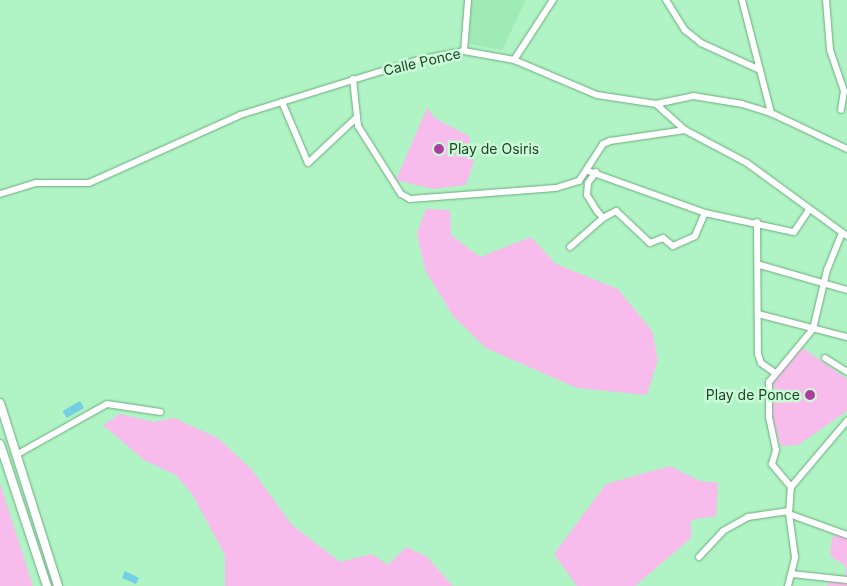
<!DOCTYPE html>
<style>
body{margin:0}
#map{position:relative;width:847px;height:586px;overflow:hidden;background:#b0f3c4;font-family:Inter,sans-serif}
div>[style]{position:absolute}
.built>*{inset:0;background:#a0eab6}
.green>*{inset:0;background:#f8bcec}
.building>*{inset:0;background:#73cfe4;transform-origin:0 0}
.roads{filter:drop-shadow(0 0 1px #6bab7f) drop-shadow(0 0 1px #6bab7f)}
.minor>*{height:6px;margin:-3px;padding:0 3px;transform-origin:3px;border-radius:3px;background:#fff}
.tertiary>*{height:8px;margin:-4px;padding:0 4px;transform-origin:4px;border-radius:4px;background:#fff}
.dots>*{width:14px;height:14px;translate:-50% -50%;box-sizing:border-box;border:2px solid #c8fcd7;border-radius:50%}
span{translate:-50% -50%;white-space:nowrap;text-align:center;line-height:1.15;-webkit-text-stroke:5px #c8fcd7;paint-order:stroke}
.street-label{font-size:14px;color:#25402d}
.poi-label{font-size:14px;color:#25402d}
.left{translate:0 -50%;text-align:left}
.right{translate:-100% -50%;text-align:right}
</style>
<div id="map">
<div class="built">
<div style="clip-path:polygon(471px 0,526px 0,502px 50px,470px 44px)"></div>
</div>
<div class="green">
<div style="clip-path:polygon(427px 108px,436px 119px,469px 136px,474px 161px,466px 185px,433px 189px,396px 180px)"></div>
<div style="clip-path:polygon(426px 209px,450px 210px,451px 235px,480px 257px,531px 237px,556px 264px,618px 289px,652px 331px,658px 360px,647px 395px,577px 388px,486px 348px,453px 316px,425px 270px,417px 233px)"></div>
<div style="clip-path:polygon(803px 348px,847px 379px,847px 411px,798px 445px,781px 446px,772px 417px,774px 377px)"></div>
<div style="clip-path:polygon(120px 414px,154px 422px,174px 418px,218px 438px,252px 470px,292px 525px,340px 562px,372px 554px,388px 565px,406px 547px,426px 556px,453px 586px,225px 586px,225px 555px,192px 494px,176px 475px,144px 460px,103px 425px)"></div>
<div style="clip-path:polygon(670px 466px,700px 481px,718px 483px,716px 516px,691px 520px,691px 538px,635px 586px,577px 586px,554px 554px,606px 484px)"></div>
<div style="clip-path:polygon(0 483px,33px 586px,0 586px)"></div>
<div style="clip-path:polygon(839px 535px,847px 538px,847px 586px,827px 586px,831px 579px,846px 579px,846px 566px,830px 556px,832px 537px)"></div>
</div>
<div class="building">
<div style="left:80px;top:401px;width:8px;height:20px;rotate:60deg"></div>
<div style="clip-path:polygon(125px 571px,139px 578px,136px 584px,122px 578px)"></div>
</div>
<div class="roads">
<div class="minor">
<div style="left:666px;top:0;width:36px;rotate:58deg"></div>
<div style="left:685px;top:30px;width:21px;rotate:39deg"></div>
<div style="left:701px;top:43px;width:65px;rotate:24.6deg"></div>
<div style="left:742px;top:0;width:117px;rotate:75.6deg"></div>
<div style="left:826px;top:0;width:50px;rotate:85.4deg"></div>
<div style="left:830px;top:50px;width:43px;rotate:71.1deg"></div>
<div style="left:844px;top:91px;width:19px;rotate:99deg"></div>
<div style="left:464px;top:51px;width:51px;rotate:-85.5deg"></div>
<div style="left:514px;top:60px;width:72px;rotate:-57deg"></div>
<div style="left:353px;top:79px;width:47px;rotate:83.9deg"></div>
<div style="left:358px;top:126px;width:80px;rotate:57.7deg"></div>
<div style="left:401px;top:194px;width:10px;rotate:29deg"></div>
<div style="left:410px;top:199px;width:146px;rotate:-4.3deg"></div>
<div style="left:556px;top:188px;width:24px;rotate:-17deg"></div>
<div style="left:579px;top:181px;width:44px;rotate:-57deg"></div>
<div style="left:603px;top:144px;width:8px;rotate:-23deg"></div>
<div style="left:610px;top:141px;width:76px;rotate:-8.3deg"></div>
<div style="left:282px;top:102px;width:66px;rotate:66.9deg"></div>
<div style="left:308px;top:163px;width:64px;rotate:-43.1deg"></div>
<div style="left:656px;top:104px;width:38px;rotate:-12deg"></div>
<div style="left:693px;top:96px;width:50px;rotate:9.3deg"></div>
<div style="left:742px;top:104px;width:30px;rotate:17deg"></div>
<div style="left:771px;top:113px;width:84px;rotate:25.3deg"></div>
<div style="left:588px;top:171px;width:124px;rotate:19.7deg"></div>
<div style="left:705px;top:213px;width:91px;rotate:12.1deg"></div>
<div style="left:794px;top:232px;width:27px;rotate:-56deg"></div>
<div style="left:596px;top:172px;width:14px;rotate:126deg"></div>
<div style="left:588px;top:183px;width:12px;rotate:95deg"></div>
<div style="left:587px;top:195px;width:19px;rotate:58deg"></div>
<div style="left:597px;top:211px;width:9px;rotate:49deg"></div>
<div style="left:603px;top:218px;width:15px;rotate:-28deg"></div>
<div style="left:616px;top:211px;width:47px;rotate:43.3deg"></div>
<div style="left:650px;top:243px;width:14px;rotate:-21deg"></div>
<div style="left:663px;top:238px;width:13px;rotate:39deg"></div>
<div style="left:673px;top:246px;width:24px;rotate:-24deg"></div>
<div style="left:695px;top:236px;width:25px;rotate:-67deg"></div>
<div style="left:0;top:194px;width:38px;rotate:-17deg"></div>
<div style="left:36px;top:183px;width:53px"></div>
<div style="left:89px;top:183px;width:166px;rotate:-24.2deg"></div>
<div style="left:240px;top:115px;width:186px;rotate:-17.2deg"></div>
<div style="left:418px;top:60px;width:47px;rotate:-11.1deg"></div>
<div style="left:464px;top:51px;width:51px;rotate:10.2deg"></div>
<div style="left:514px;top:60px;width:90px;rotate:22.9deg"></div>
<div style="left:597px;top:95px;width:60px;rotate:8.7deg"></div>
<div style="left:656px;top:104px;width:39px;rotate:42deg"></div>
<div style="left:685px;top:130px;width:70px;rotate:28deg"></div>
<div style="left:747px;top:163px;width:124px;rotate:36.1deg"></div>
<div style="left:757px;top:222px;width:132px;rotate:89.6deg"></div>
<div style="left:758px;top:354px;width:9px;rotate:72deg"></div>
<div style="left:761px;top:363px;width:16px;rotate:35deg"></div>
<div style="left:570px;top:247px;width:44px;rotate:-41.3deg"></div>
<div style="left:760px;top:265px;width:91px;rotate:16deg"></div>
<div style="left:758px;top:314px;width:92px;rotate:14.5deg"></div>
<div style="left:825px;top:358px;width:26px;rotate:32deg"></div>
<div style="left:16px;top:455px;width:104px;rotate:-29.3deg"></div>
<div style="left:107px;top:404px;width:54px;rotate:8.6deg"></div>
<div style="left:791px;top:487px;width:30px;rotate:-130deg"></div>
<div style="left:772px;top:464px;width:15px;rotate:-74deg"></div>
<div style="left:776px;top:450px;width:33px;rotate:-102deg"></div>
<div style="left:769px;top:418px;width:36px;rotate:-90deg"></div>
<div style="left:769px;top:382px;width:69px;rotate:-50.3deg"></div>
<div style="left:813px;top:329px;width:61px;rotate:-76.7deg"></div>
<div style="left:827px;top:270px;width:40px;rotate:-68deg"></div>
<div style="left:789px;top:514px;width:62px;rotate:19.9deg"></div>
<div style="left:699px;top:557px;width:35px;rotate:-47deg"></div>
<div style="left:723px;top:531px;width:29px;rotate:-29deg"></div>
<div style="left:748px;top:517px;width:41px;rotate:-8.3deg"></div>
<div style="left:792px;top:574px;width:55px;rotate:6.2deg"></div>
<div style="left:788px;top:586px;width:30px;rotate:-76deg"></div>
<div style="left:795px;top:557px;width:43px;rotate:-97.9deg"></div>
<div style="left:789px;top:514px;width:27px;rotate:-86deg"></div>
<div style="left:791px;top:487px;width:87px;rotate:-49.7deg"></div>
</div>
<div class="tertiary">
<div style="left:0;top:403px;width:192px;rotate:72.4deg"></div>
<div style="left:0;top:444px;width:150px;rotate:71.7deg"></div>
</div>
</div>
<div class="dots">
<div style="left:439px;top:149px;background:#ac3f9d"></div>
<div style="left:810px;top:395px;background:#ac3f9d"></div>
</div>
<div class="street-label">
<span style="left:422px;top:62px;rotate:-13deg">Calle Ponce</span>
</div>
<div class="poi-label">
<span class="left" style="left:449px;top:149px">Play de Osiris</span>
<span class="right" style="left:800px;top:395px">Play de Ponce</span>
</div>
</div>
